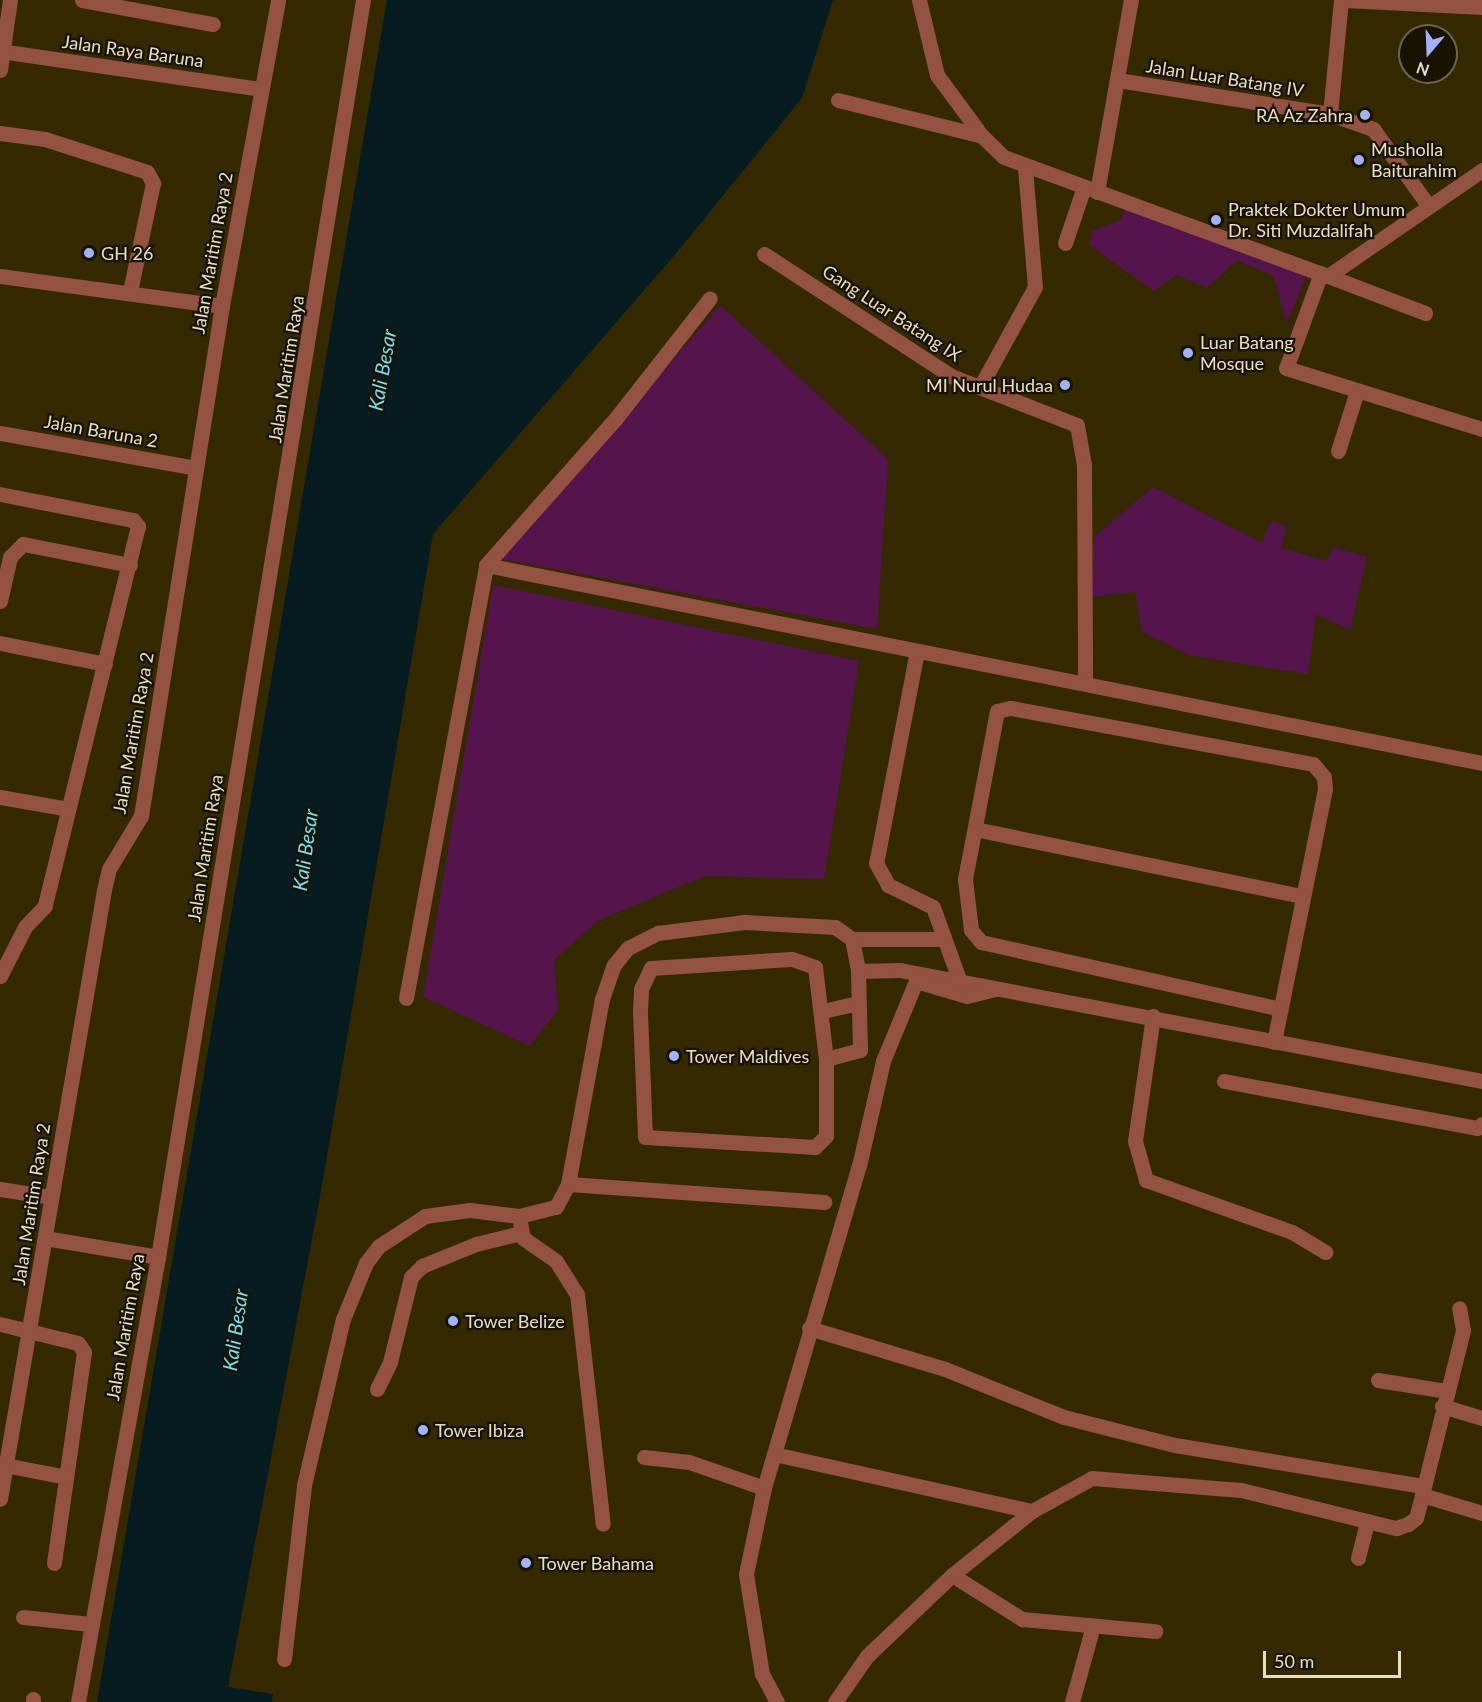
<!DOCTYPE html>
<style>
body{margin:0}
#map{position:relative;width:1482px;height:1702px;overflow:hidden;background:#342900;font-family:Lato,sans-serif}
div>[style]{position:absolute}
.green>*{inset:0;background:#56144d}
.water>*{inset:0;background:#071c21}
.minor>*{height:15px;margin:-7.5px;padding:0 7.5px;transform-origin:7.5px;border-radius:7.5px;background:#935242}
.dots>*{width:16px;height:16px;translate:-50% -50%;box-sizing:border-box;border:3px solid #181201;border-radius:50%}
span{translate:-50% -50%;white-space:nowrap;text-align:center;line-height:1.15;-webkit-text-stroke:4.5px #181201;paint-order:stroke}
.street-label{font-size:18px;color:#e7dfc4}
.poi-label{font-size:18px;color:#e7dfc4}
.right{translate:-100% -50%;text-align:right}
.left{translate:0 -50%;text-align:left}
.water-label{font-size:20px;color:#76e0f8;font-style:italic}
.north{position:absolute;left:1398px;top:24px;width:60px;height:60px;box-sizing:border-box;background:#181201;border:2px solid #6b644f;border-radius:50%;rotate:199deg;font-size:16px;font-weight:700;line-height:24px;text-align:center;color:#e7dfc4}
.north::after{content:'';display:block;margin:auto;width:21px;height:27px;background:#a2b2fd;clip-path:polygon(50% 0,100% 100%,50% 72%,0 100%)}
.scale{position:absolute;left:1263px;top:1651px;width:138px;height:27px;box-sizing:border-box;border:3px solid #e7dfc4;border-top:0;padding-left:8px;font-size:18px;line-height:21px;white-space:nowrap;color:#e7dfc4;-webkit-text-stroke:4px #181201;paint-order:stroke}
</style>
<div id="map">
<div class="green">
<div style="clip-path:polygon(1124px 209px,1308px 271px,1287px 323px,1273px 276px,1237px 260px,1207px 288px,1176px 275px,1154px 291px,1089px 245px,1092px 231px,1121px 220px)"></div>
<div style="clip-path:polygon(720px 305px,888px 459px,877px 629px,501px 559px)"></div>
<div style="clip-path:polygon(1153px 487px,1262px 543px,1270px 521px,1287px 526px,1281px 548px,1327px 561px,1333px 547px,1367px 557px,1350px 630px,1316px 614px,1308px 674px,1189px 655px,1142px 632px,1135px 592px,1092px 597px,1093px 538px)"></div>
<div style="clip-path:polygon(493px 585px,859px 661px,824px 879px,705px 876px,599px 920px,554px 960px,558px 1009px,530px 1046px,423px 997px)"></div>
</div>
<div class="water">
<div style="clip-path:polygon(387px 0,833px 0,802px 98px,678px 251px,433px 534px,321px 1191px,228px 1687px,273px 1694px,272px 1702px,97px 1702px)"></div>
</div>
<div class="minor">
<div style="left:82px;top:0;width:133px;rotate:10.4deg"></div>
<div style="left:919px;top:0;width:77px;rotate:76.5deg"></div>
<div style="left:937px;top:75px;width:76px;rotate:53.6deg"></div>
<div style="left:982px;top:136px;width:30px;rotate:44deg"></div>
<div style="left:1004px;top:157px;width:345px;rotate:20.2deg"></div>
<div style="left:1328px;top:276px;width:187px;rotate:-34.5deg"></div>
<div style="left:1345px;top:0;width:137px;rotate:2.9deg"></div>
<div style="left:0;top:51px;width:263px;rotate:8.3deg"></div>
<div style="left:0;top:70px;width:71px;rotate:-81.9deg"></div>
<div style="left:1118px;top:80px;width:215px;rotate:9.1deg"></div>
<div style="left:1330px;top:114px;width:46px;rotate:19.2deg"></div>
<div style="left:1373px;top:129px;width:94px;rotate:54.1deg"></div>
<div style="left:838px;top:100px;width:148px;rotate:14deg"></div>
<div style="left:1330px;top:114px;width:115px;rotate:-84.5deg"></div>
<div style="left:0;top:133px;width:45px;rotate:7.6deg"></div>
<div style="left:45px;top:139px;width:107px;rotate:17.9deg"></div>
<div style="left:147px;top:172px;width:13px;rotate:61deg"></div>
<div style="left:153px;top:183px;width:110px;rotate:102deg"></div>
<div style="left:1097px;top:192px;width:195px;rotate:-80deg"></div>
<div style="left:1065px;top:243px;width:59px;rotate:-71.3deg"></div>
<div style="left:764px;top:254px;width:223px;rotate:33.1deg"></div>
<div style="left:951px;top:376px;width:135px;rotate:21.3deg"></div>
<div style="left:1077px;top:425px;width:41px;rotate:80.1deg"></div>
<div style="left:1084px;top:465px;width:218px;rotate:89.7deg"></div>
<div style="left:1321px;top:273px;width:101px;rotate:110.2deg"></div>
<div style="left:1286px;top:368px;width:205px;rotate:17.3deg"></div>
<div style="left:0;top:276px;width:224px;rotate:7.7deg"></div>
<div style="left:1328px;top:276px;width:104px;rotate:20.9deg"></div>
<div style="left:980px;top:387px;width:114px;rotate:-61.2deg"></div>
<div style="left:1035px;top:287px;width:120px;rotate:-94.8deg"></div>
<div style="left:0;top:433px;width:199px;rotate:10.1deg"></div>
<div style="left:1338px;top:451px;width:63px;rotate:-72.4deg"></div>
<div style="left:0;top:494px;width:136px;rotate:11.1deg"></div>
<div style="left:133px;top:520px;width:8px;rotate:50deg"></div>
<div style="left:138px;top:526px;width:391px;rotate:103.8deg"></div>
<div style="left:45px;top:906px;width:29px;rotate:134deg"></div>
<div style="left:25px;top:927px;width:55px;rotate:117deg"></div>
<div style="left:486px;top:565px;width:196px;rotate:-48.5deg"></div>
<div style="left:616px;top:418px;width:152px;rotate:-51.9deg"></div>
<div style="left:0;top:601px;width:45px;rotate:-77.2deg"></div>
<div style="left:10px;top:557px;width:18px;rotate:-45deg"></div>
<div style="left:23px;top:544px;width:109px;rotate:11.1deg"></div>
<div style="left:0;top:643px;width:107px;rotate:11.3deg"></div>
<div style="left:917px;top:651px;width:216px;rotate:100.9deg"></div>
<div style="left:876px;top:863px;width:25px;rotate:61deg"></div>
<div style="left:888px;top:885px;width:50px;rotate:26.1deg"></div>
<div style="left:933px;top:907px;width:80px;rotate:70.2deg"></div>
<div style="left:0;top:797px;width:69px;rotate:10deg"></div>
<div style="left:975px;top:829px;width:332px;rotate:11.6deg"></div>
<div style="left:852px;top:939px;width:91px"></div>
<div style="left:792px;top:959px;width:24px;rotate:19deg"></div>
<div style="left:815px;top:967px;width:93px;rotate:83.2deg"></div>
<div style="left:826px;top:1059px;width:77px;rotate:90deg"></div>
<div style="left:826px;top:1136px;width:16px;rotate:135deg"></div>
<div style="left:815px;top:1147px;width:170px;rotate:-176.6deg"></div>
<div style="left:645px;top:1137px;width:127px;rotate:-92.3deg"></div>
<div style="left:640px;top:1010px;width:21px;rotate:-87deg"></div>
<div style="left:641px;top:989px;width:23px;rotate:-65deg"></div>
<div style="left:651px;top:968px;width:141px;rotate:-3.7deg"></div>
<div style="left:858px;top:971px;width:42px;rotate:-1.4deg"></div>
<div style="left:900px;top:970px;width:592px;rotate:10.8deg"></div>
<div style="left:406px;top:998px;width:440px;rotate:-79.5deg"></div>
<div style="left:486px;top:565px;width:1015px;rotate:11.24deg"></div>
<div style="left:823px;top:1011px;width:36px;rotate:-13deg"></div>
<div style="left:1153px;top:1016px;width:126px;rotate:98.2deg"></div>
<div style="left:1135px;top:1141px;width:41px;rotate:74.2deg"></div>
<div style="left:1146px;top:1180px;width:155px;rotate:19.6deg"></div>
<div style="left:1292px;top:1232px;width:39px;rotate:31deg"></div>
<div style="left:1274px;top:1042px;width:258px;rotate:-78.6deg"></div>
<div style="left:1325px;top:789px;width:12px;rotate:-95deg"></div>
<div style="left:1324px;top:777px;width:17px;rotate:-130deg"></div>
<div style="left:1313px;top:764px;width:308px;rotate:-169.5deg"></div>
<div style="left:1010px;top:708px;width:13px;rotate:167deg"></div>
<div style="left:997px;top:711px;width:171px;rotate:100.8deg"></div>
<div style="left:965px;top:879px;width:51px;rotate:83.3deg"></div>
<div style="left:971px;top:930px;width:16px;rotate:50deg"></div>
<div style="left:981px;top:942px;width:307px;rotate:12.6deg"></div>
<div style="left:1224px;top:1081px;width:257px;rotate:10.5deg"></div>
<div style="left:1477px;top:1128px;width:6px;rotate:-39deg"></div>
<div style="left:568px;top:1184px;width:257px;rotate:4deg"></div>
<div style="left:0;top:1189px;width:52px;rotate:8.9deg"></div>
<div style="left:519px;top:1216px;width:22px;rotate:80deg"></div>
<div style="left:523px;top:1238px;width:40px;rotate:34.9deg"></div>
<div style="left:556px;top:1261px;width:39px;rotate:58deg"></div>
<div style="left:577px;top:1294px;width:231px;rotate:83.6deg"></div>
<div style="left:45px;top:1238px;width:115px;rotate:9.5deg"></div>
<div style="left:0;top:1324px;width:80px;rotate:13.7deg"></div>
<div style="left:78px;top:1343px;width:11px;rotate:56deg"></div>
<div style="left:84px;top:1352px;width:213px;rotate:98.1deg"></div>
<div style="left:809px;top:1328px;width:142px;rotate:16.8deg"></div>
<div style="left:945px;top:1369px;width:128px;rotate:22deg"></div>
<div style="left:1064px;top:1417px;width:114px;rotate:14.2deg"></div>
<div style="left:1175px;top:1445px;width:251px;rotate:9.4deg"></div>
<div style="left:1378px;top:1380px;width:70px;rotate:9.1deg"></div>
<div style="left:377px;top:1389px;width:30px;rotate:-64deg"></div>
<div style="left:390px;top:1362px;width:88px;rotate:-76.1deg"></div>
<div style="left:411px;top:1277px;width:16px;rotate:-45deg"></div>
<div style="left:422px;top:1266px;width:58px;rotate:-22.2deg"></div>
<div style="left:476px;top:1244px;width:46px;rotate:-13.7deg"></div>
<div style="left:1442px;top:1406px;width:42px;rotate:16.7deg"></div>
<div style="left:774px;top:1454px;width:264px;rotate:12.5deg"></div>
<div style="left:644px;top:1457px;width:45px;rotate:6.3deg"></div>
<div style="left:689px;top:1462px;width:79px;rotate:19.1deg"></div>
<div style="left:0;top:1464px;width:67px;rotate:11.1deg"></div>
<div style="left:1422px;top:1495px;width:63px;rotate:16.7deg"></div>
<div style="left:0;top:1499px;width:618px;rotate:-80.31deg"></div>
<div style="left:104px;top:890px;width:22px;rotate:-77deg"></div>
<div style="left:109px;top:869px;width:62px;rotate:-58.9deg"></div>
<div style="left:141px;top:816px;width:516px;rotate:-80.98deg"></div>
<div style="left:222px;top:306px;width:311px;rotate:-79.6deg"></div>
<div style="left:1358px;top:1558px;width:38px;rotate:-76deg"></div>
<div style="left:952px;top:1575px;width:83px;rotate:32.2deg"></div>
<div style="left:1022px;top:1619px;width:134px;rotate:5.2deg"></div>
<div style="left:23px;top:1617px;width:68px;rotate:5.9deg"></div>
<div style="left:284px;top:1659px;width:175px;rotate:-83.4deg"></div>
<div style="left:304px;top:1485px;width:171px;rotate:-76.8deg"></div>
<div style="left:343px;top:1319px;width:61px;rotate:-67.7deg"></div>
<div style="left:366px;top:1263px;width:21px;rotate:-53deg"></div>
<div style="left:379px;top:1246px;width:55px;rotate:-33.1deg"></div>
<div style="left:425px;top:1216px;width:45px;rotate:-7.6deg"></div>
<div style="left:470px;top:1210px;width:49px;rotate:7deg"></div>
<div style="left:519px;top:1216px;width:38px;rotate:-14deg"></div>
<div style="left:556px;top:1207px;width:26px;rotate:-62deg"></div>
<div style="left:568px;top:1184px;width:188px;rotate:-79.6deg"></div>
<div style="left:602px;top:999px;width:36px;rotate:-71deg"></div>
<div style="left:614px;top:965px;width:22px;rotate:-51deg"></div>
<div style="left:628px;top:948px;width:34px;rotate:-27deg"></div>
<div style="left:658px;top:933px;width:87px;rotate:-7.3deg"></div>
<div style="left:744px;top:922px;width:91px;rotate:3.1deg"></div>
<div style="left:835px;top:927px;width:21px;rotate:35deg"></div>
<div style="left:852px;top:939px;width:33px;rotate:79deg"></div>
<div style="left:858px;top:971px;width:79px;rotate:88.5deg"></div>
<div style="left:860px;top:1050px;width:35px;rotate:165deg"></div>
<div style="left:33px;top:1702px;width:3px;rotate:-90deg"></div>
<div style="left:78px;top:1702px;width:452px;rotate:-79.8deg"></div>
<div style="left:158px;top:1257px;width:1274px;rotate:-80.74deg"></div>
<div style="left:777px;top:1702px;width:32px;rotate:-118deg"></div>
<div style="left:762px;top:1674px;width:101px;rotate:-99.1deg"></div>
<div style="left:746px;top:1574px;width:88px;rotate:-78.2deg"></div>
<div style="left:764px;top:1488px;width:336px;rotate:-73.6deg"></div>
<div style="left:859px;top:1166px;width:108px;rotate:-77.1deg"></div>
<div style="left:883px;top:1061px;width:87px;rotate:-67.6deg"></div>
<div style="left:916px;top:981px;width:53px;rotate:16.4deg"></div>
<div style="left:967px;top:996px;width:29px;rotate:-14deg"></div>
<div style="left:835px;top:1702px;width:56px;rotate:-55.2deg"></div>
<div style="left:867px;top:1656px;width:117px;rotate:-43.6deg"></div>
<div style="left:952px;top:1575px;width:102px;rotate:-38.7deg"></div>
<div style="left:1032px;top:1511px;width:68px;rotate:-28.8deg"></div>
<div style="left:1092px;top:1478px;width:149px;rotate:4.6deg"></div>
<div style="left:1241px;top:1490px;width:160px;rotate:13.8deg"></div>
<div style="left:1396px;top:1528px;width:13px;rotate:-18deg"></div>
<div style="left:1408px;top:1524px;width:10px;rotate:-37deg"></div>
<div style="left:1416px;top:1518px;width:24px;rotate:-75deg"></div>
<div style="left:1422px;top:1495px;width:170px;rotate:-76deg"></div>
<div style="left:1463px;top:1330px;width:22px;rotate:-100deg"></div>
<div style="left:1072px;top:1702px;width:79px;rotate:-74.6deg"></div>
</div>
<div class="dots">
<div style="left:1365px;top:115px;background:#a2b2fd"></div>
<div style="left:1359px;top:160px;background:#a2b2fd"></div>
<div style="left:1216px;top:220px;background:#a2b2fd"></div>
<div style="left:89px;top:253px;background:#a2b2fd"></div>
<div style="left:1188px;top:353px;background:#a2b2fd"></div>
<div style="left:1065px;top:385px;background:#a2b2fd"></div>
<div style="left:674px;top:1056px;background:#a2b2fd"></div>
<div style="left:453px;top:1321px;background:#a2b2fd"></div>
<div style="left:423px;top:1430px;background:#a2b2fd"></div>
<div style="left:526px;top:1563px;background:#a2b2fd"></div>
</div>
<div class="street-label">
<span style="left:133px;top:51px;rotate:8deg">Jalan Raya Baruna</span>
<span style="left:1225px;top:78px;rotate:9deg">Jalan Luar Batang IV</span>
<span style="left:212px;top:253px;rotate:-80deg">Jalan Maritim Raya 2</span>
<span style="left:892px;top:313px;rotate:33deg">Gang Luar Batang IX</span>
<span style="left:286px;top:369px;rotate:-81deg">Jalan Maritim Raya</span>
<span style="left:101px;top:431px;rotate:10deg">Jalan Baruna 2</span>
<span style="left:133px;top:733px;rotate:-80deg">Jalan Maritim Raya 2</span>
<span style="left:205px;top:848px;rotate:-81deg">Jalan Maritim Raya</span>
<span style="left:31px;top:1204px;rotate:-81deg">Jalan Maritim Raya 2</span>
<span style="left:125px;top:1327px;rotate:-80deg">Jalan Maritim Raya</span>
</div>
<div class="poi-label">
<span class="right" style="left:1353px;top:115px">RA Az Zahra</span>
<span class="left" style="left:1371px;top:160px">Musholla<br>Baiturahim</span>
<span class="left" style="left:1228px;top:220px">Praktek Dokter Umum<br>Dr. Siti Muzdalifah</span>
<span class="left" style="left:101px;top:253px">GH 26</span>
<span class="left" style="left:1200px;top:353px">Luar Batang<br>Mosque</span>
<span class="right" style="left:1053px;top:385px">MI Nurul Hudaa</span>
<span class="left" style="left:686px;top:1056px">Tower Maldives</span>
<span class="left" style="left:465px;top:1321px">Tower Belize</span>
<span class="left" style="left:435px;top:1430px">Tower Ibiza</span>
<span class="left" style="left:538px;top:1563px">Tower Bahama</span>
</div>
<div class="water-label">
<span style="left:382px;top:370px;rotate:-80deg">Kali Besar</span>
<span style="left:305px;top:850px;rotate:-82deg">Kali Besar</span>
<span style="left:235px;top:1330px;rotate:-82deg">Kali Besar</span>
</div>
<div class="north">N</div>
<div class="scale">50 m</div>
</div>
